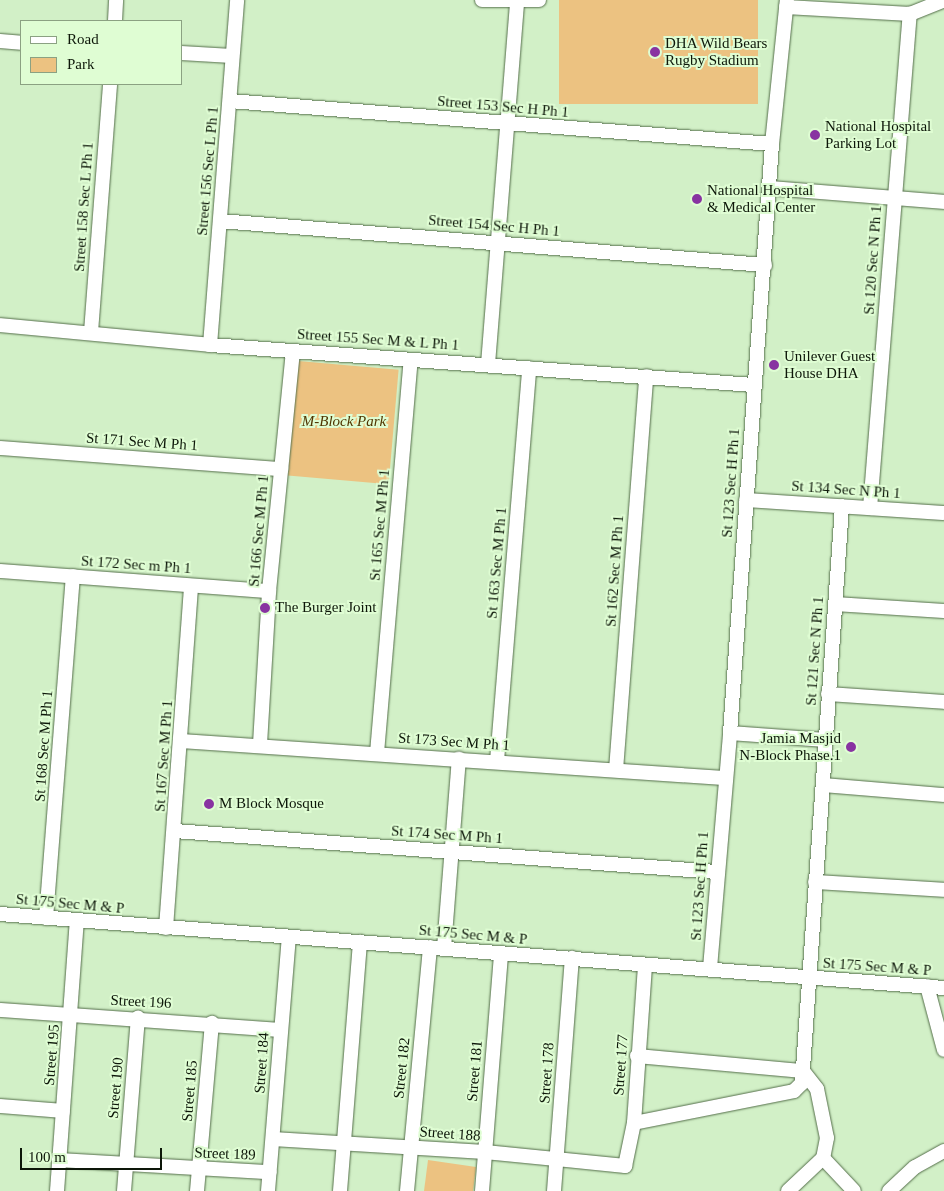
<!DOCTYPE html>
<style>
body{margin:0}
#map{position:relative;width:944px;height:1191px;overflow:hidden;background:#d2f0c7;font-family:"Times New Roman",serif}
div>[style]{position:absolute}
.green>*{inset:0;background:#ecc281;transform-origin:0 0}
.roads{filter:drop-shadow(0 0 1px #546e4a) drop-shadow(0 0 1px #546e4a)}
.minor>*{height:14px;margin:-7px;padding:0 7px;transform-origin:7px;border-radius:7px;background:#fff}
.dots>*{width:14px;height:14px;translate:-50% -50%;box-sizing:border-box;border:2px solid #dffdd3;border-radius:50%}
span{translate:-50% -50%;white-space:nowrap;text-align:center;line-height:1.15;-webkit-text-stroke:4px #dffdd3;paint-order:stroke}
.poi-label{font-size:15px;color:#0d1709}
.left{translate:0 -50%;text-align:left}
.right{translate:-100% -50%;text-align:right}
.street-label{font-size:15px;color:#0d1709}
.park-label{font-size:15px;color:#503501;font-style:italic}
.legend{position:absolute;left:20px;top:20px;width:162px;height:65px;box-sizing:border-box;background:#dffdd3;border:1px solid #8ba182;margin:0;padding:6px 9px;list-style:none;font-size:15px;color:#0d1709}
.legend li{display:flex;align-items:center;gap:10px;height:25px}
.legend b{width:25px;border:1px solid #8ba182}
.scale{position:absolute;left:20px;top:1148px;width:142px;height:22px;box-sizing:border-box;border:2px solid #0d1709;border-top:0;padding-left:6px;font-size:15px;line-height:18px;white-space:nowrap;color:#0d1709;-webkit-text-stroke:4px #dffdd3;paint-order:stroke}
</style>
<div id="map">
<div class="green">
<div style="left:559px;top:0;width:199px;height:104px"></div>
<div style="left:298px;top:361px;width:101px;height:115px;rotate:5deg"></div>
<div style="clip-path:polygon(428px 1160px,476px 1167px,473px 1191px,424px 1191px)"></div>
</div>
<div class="roads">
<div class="minor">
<div style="left:482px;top:0;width:57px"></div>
<div style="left:786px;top:7px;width:124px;rotate:3.2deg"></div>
<div style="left:910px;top:14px;width:37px;rotate:-22deg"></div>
<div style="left:115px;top:21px;width:21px;rotate:-87deg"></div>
<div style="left:0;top:41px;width:21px;rotate:5deg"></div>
<div style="left:181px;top:53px;width:51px;rotate:3.4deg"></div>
<div style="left:230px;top:101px;width:544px;rotate:4.54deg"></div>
<div style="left:771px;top:188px;width:174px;rotate:4.6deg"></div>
<div style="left:220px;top:221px;width:547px;rotate:4.62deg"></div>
<div style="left:0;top:325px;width:211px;rotate:5.4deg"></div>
<div style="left:210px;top:345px;width:545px;rotate:4.21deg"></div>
<div style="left:91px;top:332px;width:249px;rotate:-85.6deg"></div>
<div style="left:210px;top:345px;width:346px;rotate:-85.5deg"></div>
<div style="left:488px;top:364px;width:363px;rotate:-85.4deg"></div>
<div style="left:0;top:448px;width:282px;rotate:4.3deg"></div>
<div style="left:746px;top:500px;width:198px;rotate:3.8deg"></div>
<div style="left:870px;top:508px;width:496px;rotate:-85.4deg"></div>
<div style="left:0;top:571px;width:270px;rotate:4.3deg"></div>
<div style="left:835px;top:604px;width:109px;rotate:3.7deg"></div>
<div style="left:828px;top:694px;width:116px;rotate:3.9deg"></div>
<div style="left:730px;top:733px;width:96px;rotate:4.2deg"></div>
<div style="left:181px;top:741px;width:544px;rotate:3.9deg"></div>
<div style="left:260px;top:744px;width:153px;rotate:-86.6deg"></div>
<div style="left:269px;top:591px;width:241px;rotate:-84.3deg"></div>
<div style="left:377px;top:753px;width:394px;rotate:-85.1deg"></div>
<div style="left:497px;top:761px;width:394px;rotate:-85.3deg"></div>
<div style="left:616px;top:770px;width:395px;rotate:-85.6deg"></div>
<div style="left:824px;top:785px;width:120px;rotate:4.8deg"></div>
<div style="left:175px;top:831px;width:544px;rotate:4.33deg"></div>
<div style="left:815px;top:882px;width:129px;rotate:3.5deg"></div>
<div style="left:0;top:914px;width:947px;rotate:4.48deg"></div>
<div style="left:46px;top:918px;width:343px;rotate:-85.5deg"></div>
<div style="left:166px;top:928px;width:343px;rotate:-85.8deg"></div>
<div style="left:444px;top:948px;width:190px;rotate:-85.5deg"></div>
<div style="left:710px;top:968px;width:236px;rotate:-85.1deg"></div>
<div style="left:730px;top:733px;width:590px;rotate:-85.92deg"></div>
<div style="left:772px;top:144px;width:145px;rotate:-84.1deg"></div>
<div style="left:927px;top:986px;width:66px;rotate:75.1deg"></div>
<div style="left:0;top:1010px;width:281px;rotate:4.1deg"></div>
<div style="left:637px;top:1056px;width:167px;rotate:5.2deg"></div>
<div style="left:803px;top:1071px;width:23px;rotate:52deg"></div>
<div style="left:817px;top:1089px;width:50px;rotate:78.5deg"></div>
<div style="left:827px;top:1138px;width:20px;rotate:101deg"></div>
<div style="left:823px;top:1158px;width:48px;rotate:136.7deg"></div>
<div style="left:0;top:1106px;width:63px;rotate:4.5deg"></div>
<div style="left:634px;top:1123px;width:163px;rotate:-11.3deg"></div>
<div style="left:794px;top:1091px;width:11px;rotate:-45deg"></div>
<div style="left:802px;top:1083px;width:578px;rotate:-86.03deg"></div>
<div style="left:273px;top:1139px;width:212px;rotate:3.5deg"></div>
<div style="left:485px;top:1152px;width:141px;rotate:5.7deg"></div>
<div style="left:625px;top:1166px;width:44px;rotate:-78.2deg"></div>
<div style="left:634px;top:1123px;width:157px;rotate:-86deg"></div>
<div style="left:823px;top:1158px;width:45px;rotate:46.8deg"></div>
<div style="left:59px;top:1160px;width:211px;rotate:3.3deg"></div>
<div style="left:57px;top:1191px;width:271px;rotate:-85.8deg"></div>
<div style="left:124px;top:1191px;width:174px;rotate:-85.4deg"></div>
<div style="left:197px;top:1191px;width:169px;rotate:-84.9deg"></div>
<div style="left:268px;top:1191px;width:254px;rotate:-85.3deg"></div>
<div style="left:340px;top:1191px;width:250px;rotate:-85.4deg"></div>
<div style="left:407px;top:1191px;width:245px;rotate:-84.6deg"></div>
<div style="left:482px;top:1191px;width:238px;rotate:-85.4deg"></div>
<div style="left:554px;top:1191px;width:234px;rotate:-85.6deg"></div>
<div style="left:889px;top:1191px;width:35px;rotate:-43deg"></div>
<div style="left:915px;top:1167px;width:33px;rotate:-29deg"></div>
</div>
</div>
<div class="dots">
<div style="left:655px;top:52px;background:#8833a1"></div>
<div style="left:815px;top:135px;background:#8833a1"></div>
<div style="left:697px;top:199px;background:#8833a1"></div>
<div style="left:774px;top:365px;background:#8833a1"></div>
<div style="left:265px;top:608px;background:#8833a1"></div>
<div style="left:851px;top:747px;background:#8833a1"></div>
<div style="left:209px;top:804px;background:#8833a1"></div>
</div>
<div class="poi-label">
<span class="left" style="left:665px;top:52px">DHA Wild Bears<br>Rugby Stadium</span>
<span class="left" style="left:825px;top:135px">National Hospital<br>Parking Lot</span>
<span class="left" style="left:707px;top:199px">National Hospital<br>&amp; Medical Center</span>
<span class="left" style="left:784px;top:365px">Unilever Guest<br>House DHA</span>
<span class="left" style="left:275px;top:608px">The Burger Joint</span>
<span class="right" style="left:841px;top:747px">Jamia Masjid<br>N-Block Phase.1</span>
<span class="left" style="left:219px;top:804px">M Block Mosque</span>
</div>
<div class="street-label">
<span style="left:503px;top:107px;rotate:5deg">Street 153 Sec H Ph 1</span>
<span style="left:208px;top:171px;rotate:-85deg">Street 156 Sec L Ph 1</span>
<span style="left:84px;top:207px;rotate:-86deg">Street 158 Sec L Ph 1</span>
<span style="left:494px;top:226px;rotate:5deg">Street 154 Sec H Ph 1</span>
<span style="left:873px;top:260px;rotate:-86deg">St 120 Sec N Ph 1</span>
<span style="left:378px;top:340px;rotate:4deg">Street 155 Sec M &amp; L Ph 1</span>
<span style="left:142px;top:442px;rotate:4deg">St 171 Sec M Ph 1</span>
<span style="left:731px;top:483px;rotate:-86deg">St 123 Sec H Ph 1</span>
<span style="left:846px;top:490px;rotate:4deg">St 134 Sec N Ph 1</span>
<span style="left:380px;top:525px;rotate:-85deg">St 165 Sec M Ph 1</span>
<span style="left:259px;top:531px;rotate:-85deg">St 166 Sec M Ph 1</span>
<span style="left:497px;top:563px;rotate:-85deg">St 163 Sec M Ph 1</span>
<span style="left:136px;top:565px;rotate:4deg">St 172 Sec m Ph 1</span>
<span style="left:615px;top:571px;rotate:-86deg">St 162 Sec M Ph 1</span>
<span style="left:815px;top:651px;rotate:-86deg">St 121 Sec N Ph 1</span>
<span style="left:454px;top:742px;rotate:4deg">St 173 Sec M Ph 1</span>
<span style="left:44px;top:746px;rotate:-86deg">St 168 Sec M Ph 1</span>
<span style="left:164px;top:756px;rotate:-86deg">St 167 Sec M Ph 1</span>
<span style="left:447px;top:835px;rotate:4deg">St 174 Sec M Ph 1</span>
<span style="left:700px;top:886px;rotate:-86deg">St 123 Sec H Ph 1</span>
<span style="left:70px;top:904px;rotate:5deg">St 175 Sec M &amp; P</span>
<span style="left:473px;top:935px;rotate:5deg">St 175 Sec M &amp; P</span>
<span style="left:877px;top:967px;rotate:4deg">St 175 Sec M &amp; P</span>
<span style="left:141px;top:1002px;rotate:3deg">Street 196</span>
<span style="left:52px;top:1055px;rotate:-85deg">Street 195</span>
<span style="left:262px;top:1063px;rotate:-86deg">Street 184</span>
<span style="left:621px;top:1065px;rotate:-86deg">Street 177</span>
<span style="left:402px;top:1068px;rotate:-84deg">Street 182</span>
<span style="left:475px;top:1071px;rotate:-85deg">Street 181</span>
<span style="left:547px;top:1073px;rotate:-86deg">Street 178</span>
<span style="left:116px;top:1088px;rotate:-85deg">Street 190</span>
<span style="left:190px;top:1091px;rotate:-85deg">Street 185</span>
<span style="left:450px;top:1134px;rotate:4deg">Street 188</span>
<span style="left:225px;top:1154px;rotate:2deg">Street 189</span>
</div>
<div class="park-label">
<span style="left:344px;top:422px">M-Block Park</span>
</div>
<ul class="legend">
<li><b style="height:6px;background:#fff"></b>Road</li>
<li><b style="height:14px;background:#ecc281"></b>Park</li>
</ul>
<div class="scale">100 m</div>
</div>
